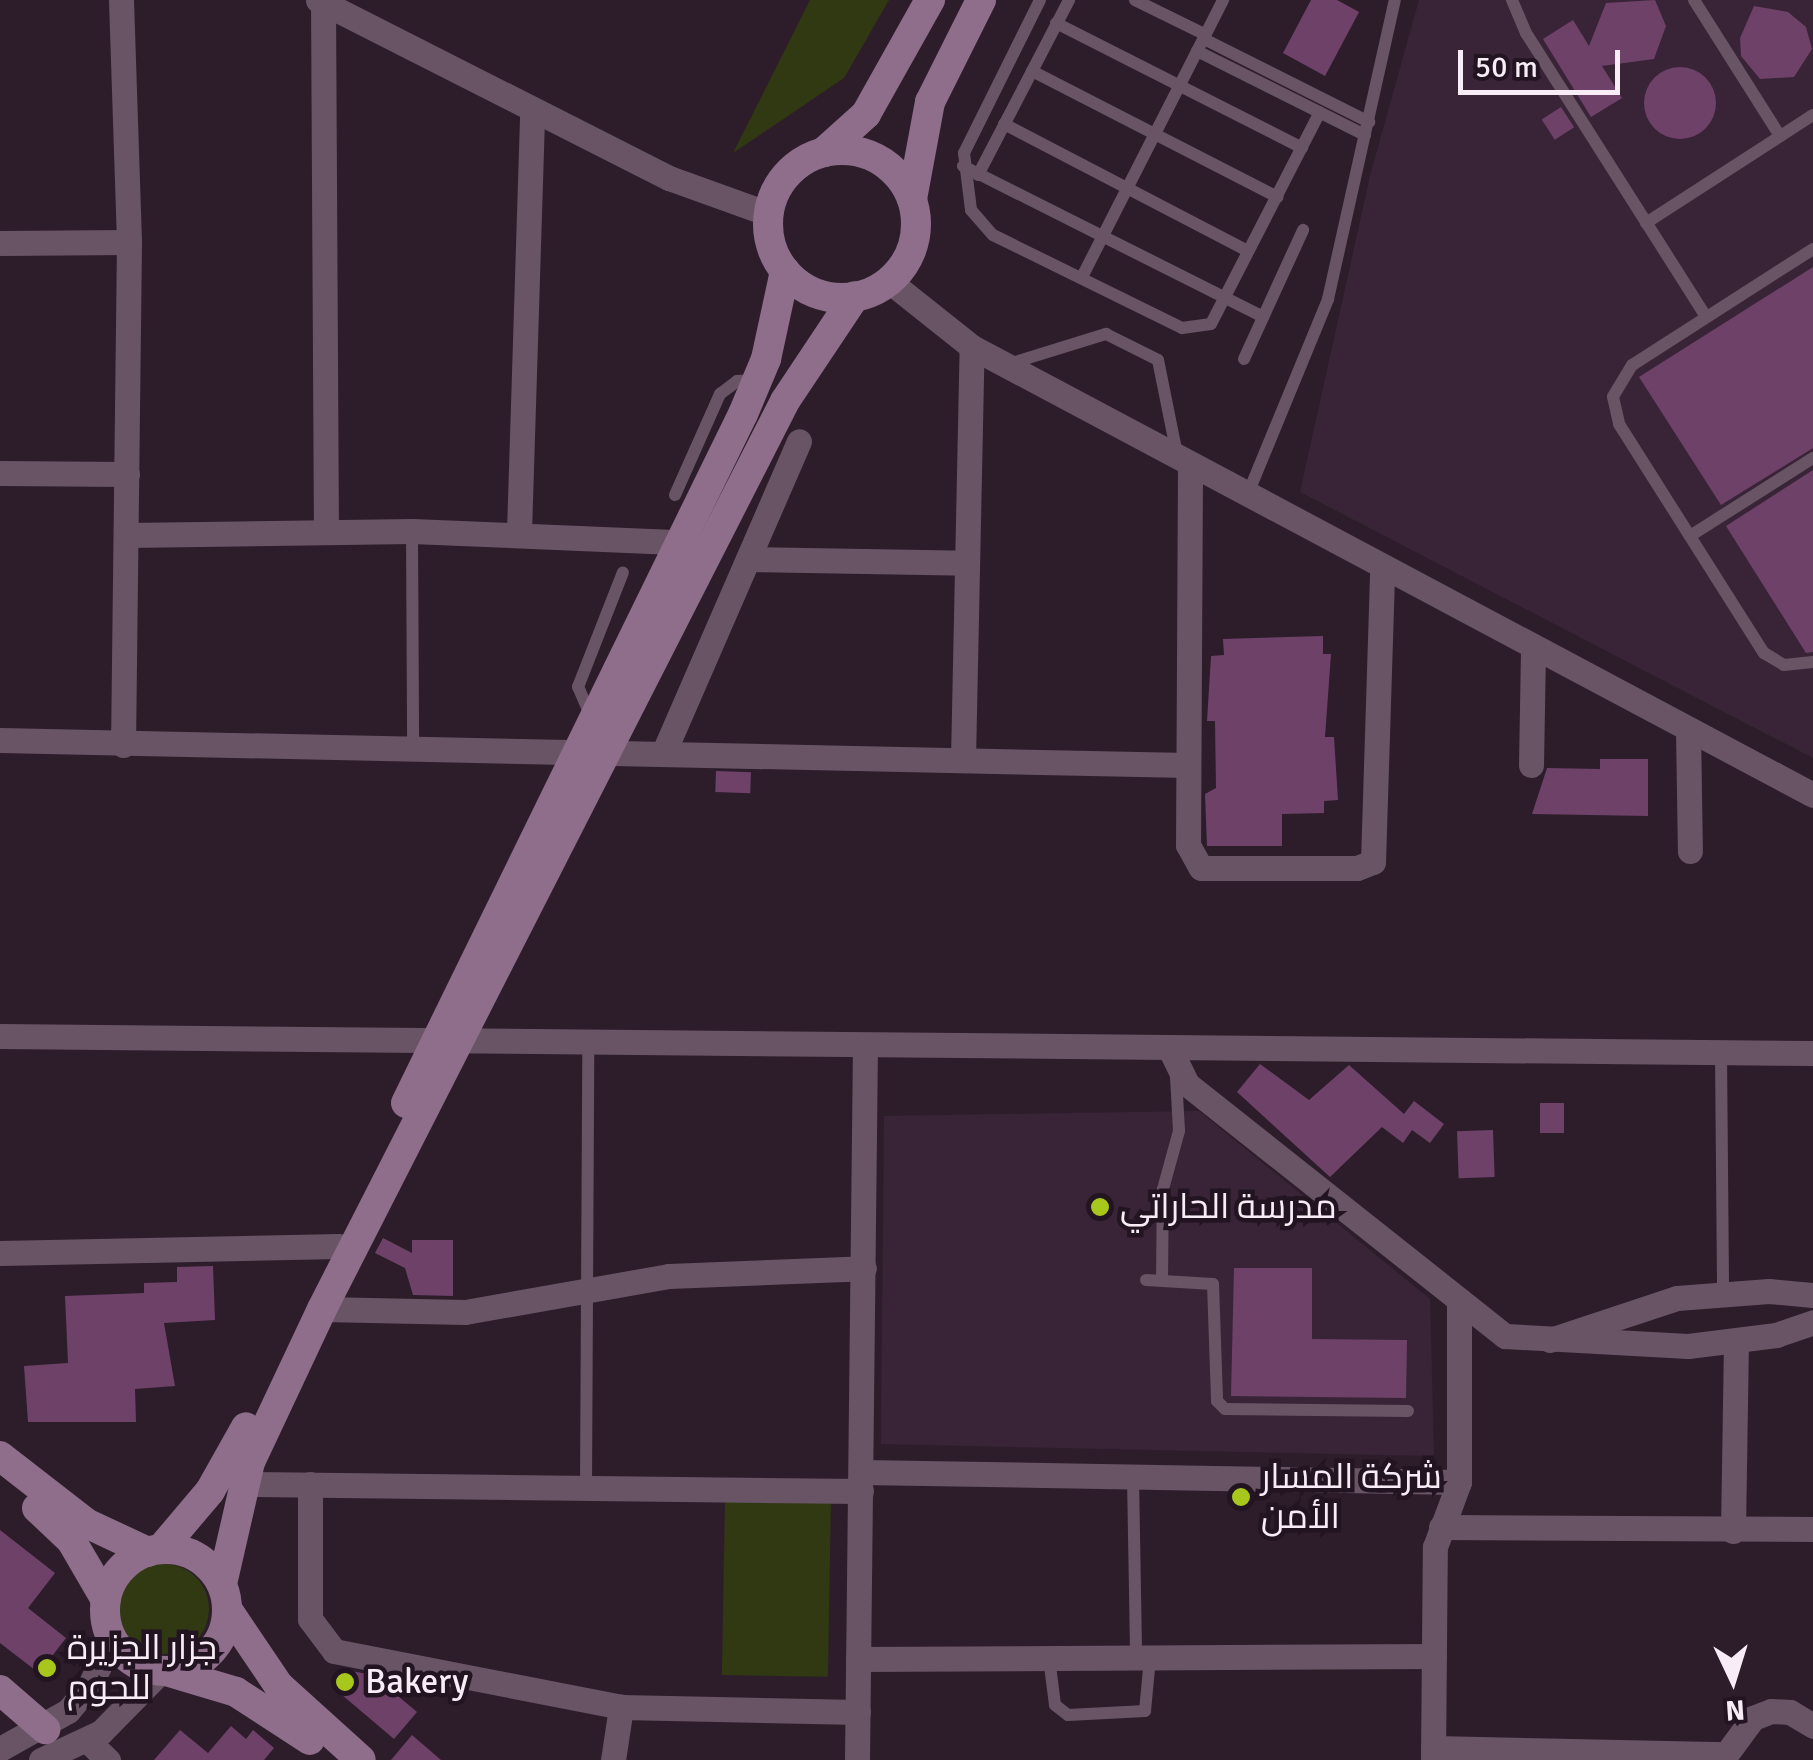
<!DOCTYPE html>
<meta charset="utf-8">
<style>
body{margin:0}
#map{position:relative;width:1813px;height:1760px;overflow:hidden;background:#2d1d2b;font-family:Signika,Cairo,sans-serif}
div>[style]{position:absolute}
.built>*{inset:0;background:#392437}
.green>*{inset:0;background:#313913;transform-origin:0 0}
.round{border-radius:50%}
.building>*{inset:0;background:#6e4169;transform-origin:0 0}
.lane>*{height:12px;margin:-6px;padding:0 6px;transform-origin:6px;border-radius:6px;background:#685465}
.street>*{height:25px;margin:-12.5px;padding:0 12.5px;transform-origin:12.5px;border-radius:12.5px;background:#685465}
.secondary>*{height:30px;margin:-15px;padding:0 15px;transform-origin:15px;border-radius:15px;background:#8f6e8b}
.secondary>.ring{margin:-15px;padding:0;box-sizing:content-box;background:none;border:30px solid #8f6e8b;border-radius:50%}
.dots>*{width:28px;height:28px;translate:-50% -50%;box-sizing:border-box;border:5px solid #231421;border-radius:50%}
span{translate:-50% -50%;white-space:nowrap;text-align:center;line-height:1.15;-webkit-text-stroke:9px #231421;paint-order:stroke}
.poi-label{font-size:35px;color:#f8edf6}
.left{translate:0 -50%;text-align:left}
.north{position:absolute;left:1683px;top:1630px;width:100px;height:100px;-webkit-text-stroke:8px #231421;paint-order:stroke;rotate:176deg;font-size:28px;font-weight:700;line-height:40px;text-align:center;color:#f8edf6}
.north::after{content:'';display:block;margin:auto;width:35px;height:45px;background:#f8edf6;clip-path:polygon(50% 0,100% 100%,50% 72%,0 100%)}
.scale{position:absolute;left:1458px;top:50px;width:162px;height:45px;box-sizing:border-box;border:5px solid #f8edf6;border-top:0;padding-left:12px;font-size:30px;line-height:35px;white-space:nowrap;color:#f8edf6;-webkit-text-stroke:8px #231421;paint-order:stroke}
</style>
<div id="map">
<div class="built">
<div style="clip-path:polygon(1419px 0,1813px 0,1813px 758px,1300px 492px,1370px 176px)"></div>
<div style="clip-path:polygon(1199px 1111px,1430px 1299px,1434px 1456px,881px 1444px,884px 1116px)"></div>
</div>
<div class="green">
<div style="clip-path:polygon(810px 0,889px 0,844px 78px,733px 153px)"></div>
<div style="left:725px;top:1497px;width:106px;height:178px;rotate:1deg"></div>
<div class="round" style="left:119px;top:1564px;width:90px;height:90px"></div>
</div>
<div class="building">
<div style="clip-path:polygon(1311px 0,1337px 0,1359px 12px,1325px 76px,1283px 53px)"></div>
<div style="clip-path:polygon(1655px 0,1666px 26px,1654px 59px,1602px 66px,1622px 98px,1591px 117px,1543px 39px,1573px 20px,1589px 46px,1606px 3px)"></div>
<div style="clip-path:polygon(1754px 6px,1788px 12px,1806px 27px,1812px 49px,1794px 77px,1760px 79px,1741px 56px,1740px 38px)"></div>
<div class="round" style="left:1644px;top:67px;width:72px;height:72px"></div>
<div style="left:1561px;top:107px;width:24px;height:23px;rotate:57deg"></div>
<div style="clip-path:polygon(1813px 267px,1813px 448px,1721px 505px,1639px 377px)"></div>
<div style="clip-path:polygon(1813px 470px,1813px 652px,1806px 653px,1726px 526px)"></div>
<div style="clip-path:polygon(1323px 636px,1323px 654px,1331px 654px,1325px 737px,1334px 737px,1338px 800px,1324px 801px,1324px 813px,1282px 814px,1282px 846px,1207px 846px,1205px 794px,1216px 788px,1215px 721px,1207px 721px,1211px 656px,1224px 655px,1223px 639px)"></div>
<div style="clip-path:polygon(1600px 759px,1648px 759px,1648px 816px,1532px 814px,1547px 768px,1600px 769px)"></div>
<div style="left:716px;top:771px;width:35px;height:21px;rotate:2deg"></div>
<div style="clip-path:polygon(1260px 1064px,1309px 1100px,1349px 1065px,1404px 1114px,1414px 1101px,1444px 1124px,1430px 1143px,1412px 1130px,1403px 1143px,1382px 1127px,1330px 1177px,1237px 1092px)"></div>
<div style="left:1564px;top:1103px;width:30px;height:24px;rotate:90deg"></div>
<div style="left:1493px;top:1130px;width:47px;height:36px;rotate:88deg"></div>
<div style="clip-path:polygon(383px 1238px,412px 1253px,412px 1240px,453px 1240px,453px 1296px,413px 1295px,405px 1268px,375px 1253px)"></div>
<div style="clip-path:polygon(213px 1266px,215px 1320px,164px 1323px,175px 1386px,135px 1389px,136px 1422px,28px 1422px,24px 1366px,68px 1363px,65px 1296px,144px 1293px,144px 1283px,177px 1282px,177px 1267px)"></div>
<div style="clip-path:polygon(1234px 1268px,1312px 1268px,1312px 1339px,1407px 1340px,1406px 1398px,1231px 1396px)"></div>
<div style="clip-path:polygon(0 1530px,55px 1573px,28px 1608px,66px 1638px,39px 1673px,0 1643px)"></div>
<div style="clip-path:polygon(351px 1671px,373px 1675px,417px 1712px,394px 1739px,335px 1689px)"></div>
<div style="clip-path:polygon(231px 1726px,246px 1739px,253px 1730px,274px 1748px,264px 1760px,154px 1760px,180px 1730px,208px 1753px)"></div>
<div style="clip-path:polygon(412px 1735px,441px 1760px,391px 1760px)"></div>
</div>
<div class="lane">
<div style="left:1040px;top:0;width:171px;rotate:116.4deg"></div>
<div style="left:964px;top:153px;width:57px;rotate:83deg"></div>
<div style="left:971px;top:210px;width:33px;rotate:49deg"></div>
<div style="left:993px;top:235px;width:211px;rotate:26.2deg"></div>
<div style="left:1182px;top:328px;width:29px;rotate:-8deg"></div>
<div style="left:1211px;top:324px;width:238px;rotate:-62.8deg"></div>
<div style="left:1135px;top:0;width:79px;rotate:26.2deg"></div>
<div style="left:1512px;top:0;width:36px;rotate:67deg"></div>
<div style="left:1526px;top:33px;width:336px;rotate:57.6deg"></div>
<div style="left:1694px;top:0;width:161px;rotate:57.7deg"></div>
<div style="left:1056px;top:23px;width:276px;rotate:26.9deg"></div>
<div style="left:1204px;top:39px;width:185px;rotate:26.7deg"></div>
<div style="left:1197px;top:51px;width:188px;rotate:26.6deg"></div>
<div style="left:1032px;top:71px;width:276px;rotate:27.2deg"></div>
<div style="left:1004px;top:124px;width:275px;rotate:27.5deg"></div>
<div style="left:963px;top:166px;width:336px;rotate:26.7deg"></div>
<div style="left:978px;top:175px;width:197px;rotate:-62.5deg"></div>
<div style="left:1646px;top:223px;width:199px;rotate:-32.9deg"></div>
<div style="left:1813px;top:249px;width:215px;rotate:147.3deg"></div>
<div style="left:1632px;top:365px;width:37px;rotate:121deg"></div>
<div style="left:1613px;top:397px;width:28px;rotate:77deg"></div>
<div style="left:1619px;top:424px;width:271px;rotate:57.7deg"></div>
<div style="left:1764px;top:653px;width:23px;rotate:31deg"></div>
<div style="left:1784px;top:665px;width:29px;rotate:-6deg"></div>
<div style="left:1082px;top:277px;width:311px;rotate:-63deg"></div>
<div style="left:1244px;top:359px;width:142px;rotate:-65.4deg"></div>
<div style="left:1009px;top:364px;width:102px;rotate:-17.2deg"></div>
<div style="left:1106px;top:334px;width:58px;rotate:26.6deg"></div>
<div style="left:1158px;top:360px;width:96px;rotate:78.6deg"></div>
<div style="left:675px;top:495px;width:111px;rotate:-66deg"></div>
<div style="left:720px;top:394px;width:21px;rotate:-37deg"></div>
<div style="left:737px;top:381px;width:18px;rotate:-3deg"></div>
<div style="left:1247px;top:496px;width:213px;rotate:-67.6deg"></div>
<div style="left:1328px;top:299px;width:306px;rotate:-77.4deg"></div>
<div style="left:412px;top:531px;width:219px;rotate:89.7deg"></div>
<div style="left:1690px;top:536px;width:146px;rotate:-32.4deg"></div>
<div style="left:591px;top:717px;width:33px;rotate:-113deg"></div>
<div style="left:578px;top:687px;width:123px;rotate:-68.6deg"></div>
<div style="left:1721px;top:1053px;width:239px;rotate:89.5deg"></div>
<div style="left:1146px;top:1280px;width:67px;rotate:3.4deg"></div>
<div style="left:1213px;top:1284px;width:117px;rotate:88deg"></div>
<div style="left:1217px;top:1401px;width:11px;rotate:45deg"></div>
<div style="left:1225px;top:1409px;width:183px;rotate:0.6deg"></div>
<div style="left:1162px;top:1280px;width:91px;rotate:-89.4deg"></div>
<div style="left:1163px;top:1189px;width:60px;rotate:-74.6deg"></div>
<div style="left:1179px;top:1131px;width:54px;rotate:-93.2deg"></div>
<div style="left:1133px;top:1477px;width:180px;rotate:89deg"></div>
<div style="left:586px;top:1487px;width:444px;rotate:-89.7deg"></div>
<div style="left:1049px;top:1658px;width:47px;rotate:82.7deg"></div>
<div style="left:1055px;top:1705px;width:16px;rotate:38deg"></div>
<div style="left:1068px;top:1715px;width:77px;rotate:-3deg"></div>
<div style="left:1145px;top:1711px;width:53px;rotate:-84.6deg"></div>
</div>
<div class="street">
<div style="left:121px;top:0;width:242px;rotate:88.1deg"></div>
<div style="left:129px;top:242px;width:503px;rotate:90.68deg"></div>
<div style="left:318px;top:0;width:394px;rotate:26.9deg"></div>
<div style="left:669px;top:178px;width:106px;rotate:19.8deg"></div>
<div style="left:323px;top:2px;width:530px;rotate:89.68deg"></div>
<div style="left:0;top:243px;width:129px;rotate:-0.4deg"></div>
<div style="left:889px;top:281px;width:106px;rotate:38.5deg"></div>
<div style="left:972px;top:347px;width:953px;rotate:28.04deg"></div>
<div style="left:1190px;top:468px;width:377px;rotate:90.3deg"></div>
<div style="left:1188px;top:845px;width:26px;rotate:61deg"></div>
<div style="left:1201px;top:868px;width:156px"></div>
<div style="left:1357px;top:868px;width:17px;rotate:-21deg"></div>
<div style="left:1373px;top:862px;width:294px;rotate:-88.2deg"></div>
<div style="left:0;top:473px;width:127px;rotate:0.5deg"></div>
<div style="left:519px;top:532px;width:422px;rotate:-88.2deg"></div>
<div style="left:126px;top:535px;width:286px;rotate:-0.8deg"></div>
<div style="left:412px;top:531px;width:268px;rotate:2.4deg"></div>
<div style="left:748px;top:559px;width:219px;rotate:1deg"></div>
<div style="left:1688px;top:729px;width:122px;rotate:89.1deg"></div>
<div style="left:0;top:740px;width:1188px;rotate:1.21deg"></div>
<div style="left:663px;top:754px;width:341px;rotate:-66.5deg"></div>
<div style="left:963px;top:760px;width:413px;rotate:-88.8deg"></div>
<div style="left:1531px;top:765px;width:119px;rotate:-89deg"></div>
<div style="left:0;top:1036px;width:1813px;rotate:0.54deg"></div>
<div style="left:1171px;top:1051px;width:37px;rotate:64deg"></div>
<div style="left:1187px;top:1084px;width:406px;rotate:38.4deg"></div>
<div style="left:1505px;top:1336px;width:183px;rotate:3.1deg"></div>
<div style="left:1688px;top:1346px;width:89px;rotate:-7.1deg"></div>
<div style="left:1776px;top:1335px;width:39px;rotate:-19deg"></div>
<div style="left:0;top:1253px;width:339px;rotate:-1.2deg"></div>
<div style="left:322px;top:1309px;width:143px;rotate:1.2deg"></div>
<div style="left:465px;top:1312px;width:207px;rotate:-10deg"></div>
<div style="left:669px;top:1276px;width:195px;rotate:-2.3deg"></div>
<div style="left:1550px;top:1340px;width:134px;rotate:-18.3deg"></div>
<div style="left:1677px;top:1298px;width:92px;rotate:-4.4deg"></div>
<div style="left:1769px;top:1291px;width:44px;rotate:5.2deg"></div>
<div style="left:861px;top:1472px;width:598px;rotate:0.96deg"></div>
<div style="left:243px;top:1484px;width:618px;rotate:0.65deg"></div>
<div style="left:310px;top:1484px;width:135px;rotate:90deg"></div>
<div style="left:310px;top:1619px;width:40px;rotate:53deg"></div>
<div style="left:334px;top:1651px;width:292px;rotate:11deg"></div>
<div style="left:621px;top:1707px;width:237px;rotate:1.2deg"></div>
<div style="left:1441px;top:1527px;width:372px;rotate:0.3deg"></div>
<div style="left:1733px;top:1531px;width:190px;rotate:-89.1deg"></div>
<div style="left:858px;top:1659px;width:576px;rotate:-0.3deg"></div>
<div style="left:88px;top:1741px;width:28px;rotate:44deg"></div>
<div style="left:1433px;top:1748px;width:293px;rotate:1.2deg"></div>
<div style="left:0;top:1749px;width:78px;rotate:-29.2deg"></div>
<div style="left:68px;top:1711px;width:34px;rotate:-50deg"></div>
<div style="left:90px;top:1685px;width:51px;rotate:-64.4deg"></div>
<div style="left:41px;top:1760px;width:66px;rotate:-25deg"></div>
<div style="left:101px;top:1732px;width:86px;rotate:-45.5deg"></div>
<div style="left:613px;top:1760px;width:54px;rotate:-81.4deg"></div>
<div style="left:857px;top:1760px;width:713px;rotate:-89.36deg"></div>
<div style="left:1433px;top:1760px;width:213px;rotate:-89.5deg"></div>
<div style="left:1435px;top:1547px;width:69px;rotate:-69.7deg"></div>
<div style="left:1459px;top:1482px;width:182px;rotate:-90deg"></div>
<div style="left:1722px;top:1760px;width:52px;rotate:-53.6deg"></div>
<div style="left:1753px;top:1718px;width:19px;rotate:-21deg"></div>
<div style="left:1771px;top:1711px;width:19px;rotate:3deg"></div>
<div style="left:1790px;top:1712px;width:27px;rotate:31deg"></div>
</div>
<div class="secondary">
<div class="ring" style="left:768px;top:150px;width:118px;height:118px"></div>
<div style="left:824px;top:152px;width:57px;rotate:-42.1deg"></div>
<div style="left:866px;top:114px;width:131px;rotate:-60.7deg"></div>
<div style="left:912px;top:199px;width:99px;rotate:-79.5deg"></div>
<div style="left:930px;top:102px;width:114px;rotate:-63.4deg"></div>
<div style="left:406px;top:1103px;width:767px;rotate:-63.94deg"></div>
<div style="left:743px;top:414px;width:60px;rotate:-67.3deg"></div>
<div style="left:766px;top:359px;width:90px;rotate:-77.8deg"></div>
<div style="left:0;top:1456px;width:109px;rotate:37.9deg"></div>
<div style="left:86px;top:1523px;width:68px;rotate:25.1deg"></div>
<div style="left:37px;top:1508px;width:47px;rotate:43.3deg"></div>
<div style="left:71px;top:1540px;width:69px;rotate:59.7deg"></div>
<div class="ring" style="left:105px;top:1549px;width:92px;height:92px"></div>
<div style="left:161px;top:1549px;width:76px;rotate:-49.8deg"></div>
<div style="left:210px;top:1491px;width:73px;rotate:-60.6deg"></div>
<div style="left:222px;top:1584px;width:125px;rotate:-77.1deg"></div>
<div style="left:250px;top:1462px;width:169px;rotate:-64.8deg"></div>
<div style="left:322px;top:1309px;width:1019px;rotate:-62.98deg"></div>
<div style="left:785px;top:401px;width:126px;rotate:-56.3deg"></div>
<div style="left:227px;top:1609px;width:93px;rotate:56deg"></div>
<div style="left:279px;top:1686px;width:110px;rotate:42.1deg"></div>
<div style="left:169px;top:1672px;width:70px;rotate:16.6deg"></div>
<div style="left:236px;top:1692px;width:88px;rotate:33deg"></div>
<div style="left:0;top:1690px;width:60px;rotate:40.9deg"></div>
</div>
<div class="dots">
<div style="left:1100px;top:1207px;background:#a8c71c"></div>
<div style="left:1241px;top:1497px;background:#a8c71c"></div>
<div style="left:47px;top:1668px;background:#a8c71c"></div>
<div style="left:345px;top:1682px;background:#a8c71c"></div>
</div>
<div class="poi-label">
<span class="left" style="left:1120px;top:1207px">مدرسة الحاراتي</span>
<span class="left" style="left:1261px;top:1497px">شركة المسار<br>الأمن</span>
<span class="left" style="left:67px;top:1668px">جزار الجزيرة<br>للحوم</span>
<span class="left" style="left:365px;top:1682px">Bakery</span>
</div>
<div class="north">N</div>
<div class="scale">50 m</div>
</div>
